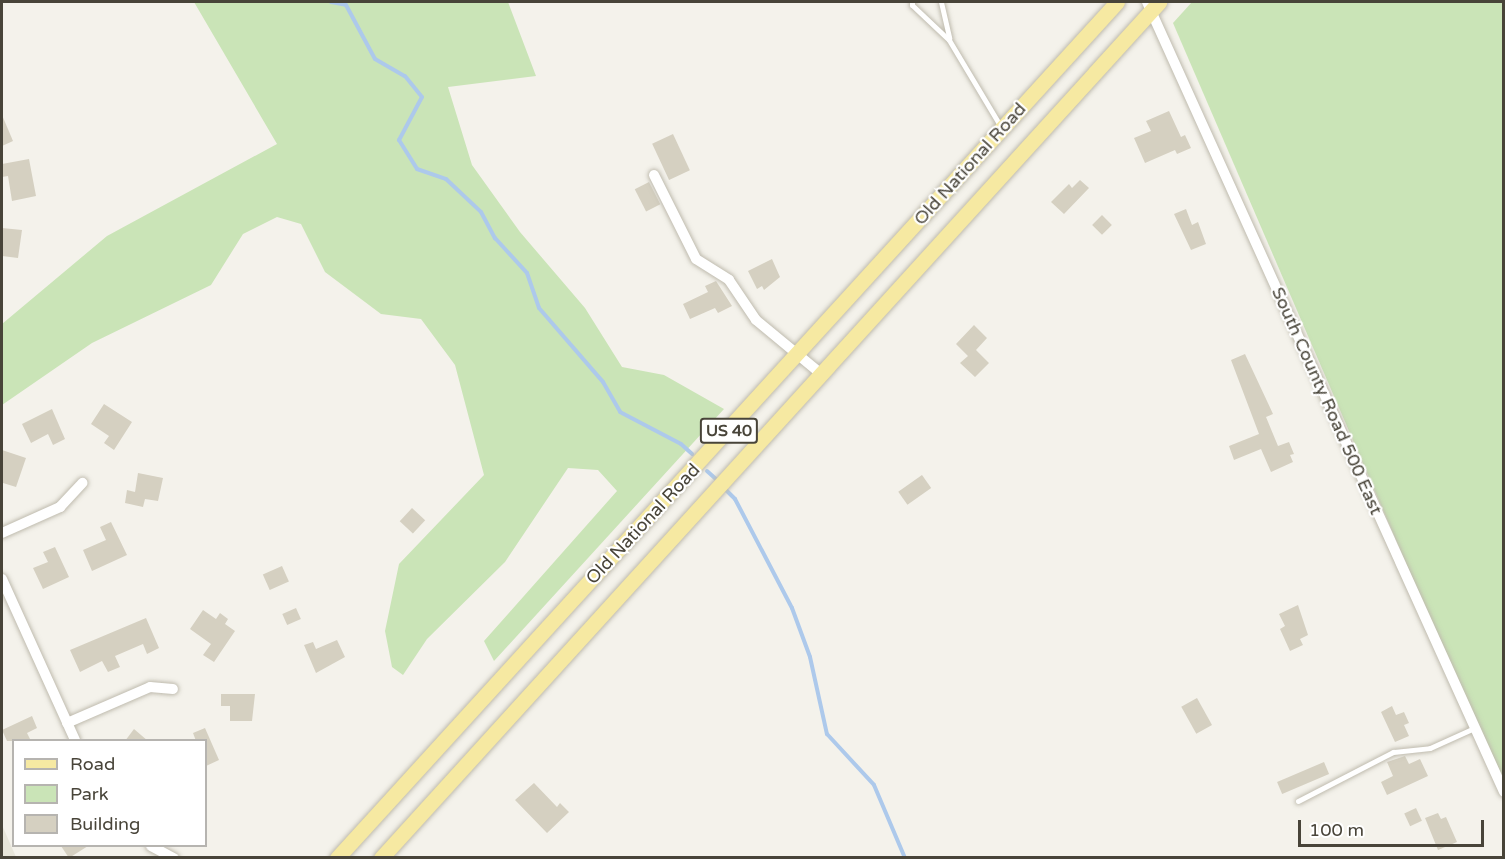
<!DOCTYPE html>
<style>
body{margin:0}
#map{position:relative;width:1505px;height:859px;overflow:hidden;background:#f4f2eb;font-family:"Varela Round",sans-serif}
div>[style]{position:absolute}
.residential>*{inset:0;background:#e7e5d9}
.green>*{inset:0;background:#cae4b7}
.stream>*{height:4px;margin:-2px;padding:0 2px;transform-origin:2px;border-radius:2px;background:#adc9eb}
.building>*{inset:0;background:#d5d0c1;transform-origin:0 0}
.roads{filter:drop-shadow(0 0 2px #bfbbae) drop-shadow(0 0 2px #bfbbae)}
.lane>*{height:5px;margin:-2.5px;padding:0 2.5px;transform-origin:2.5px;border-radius:2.5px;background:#fff}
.street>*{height:10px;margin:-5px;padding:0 5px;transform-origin:5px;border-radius:5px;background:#fff}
.primary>*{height:15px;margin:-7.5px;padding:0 7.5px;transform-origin:7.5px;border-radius:7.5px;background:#f6e9a2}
span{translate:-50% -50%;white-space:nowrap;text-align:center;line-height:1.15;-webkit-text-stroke:4.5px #fff;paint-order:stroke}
.shield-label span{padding:2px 4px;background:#fff;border:2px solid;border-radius:4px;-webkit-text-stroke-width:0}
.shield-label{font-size:16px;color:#484439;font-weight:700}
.street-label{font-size:18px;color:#484439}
.frame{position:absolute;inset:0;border:3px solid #484439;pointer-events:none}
.legend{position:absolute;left:12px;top:739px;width:195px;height:108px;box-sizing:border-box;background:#fff;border:2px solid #b6b4b0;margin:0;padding:8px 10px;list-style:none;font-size:18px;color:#484439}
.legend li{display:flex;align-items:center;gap:12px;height:30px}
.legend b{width:30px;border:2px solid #b6b4b0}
.scale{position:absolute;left:1298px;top:820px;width:186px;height:27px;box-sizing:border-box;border:3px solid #484439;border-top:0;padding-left:8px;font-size:18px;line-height:21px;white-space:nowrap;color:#484439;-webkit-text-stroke:4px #fff;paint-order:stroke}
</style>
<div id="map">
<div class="residential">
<div style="clip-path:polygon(2px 825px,16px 857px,2px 857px)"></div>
</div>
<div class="green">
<div style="clip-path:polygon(194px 2px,508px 2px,536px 76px,448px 87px,472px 165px,520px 232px,585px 308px,622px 367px,664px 375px,724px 409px,494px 661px,484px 641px,617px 491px,598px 470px,568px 468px,505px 562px,427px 639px,403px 675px,392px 667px,385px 631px,399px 564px,484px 475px,455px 365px,421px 319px,381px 314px,325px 272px,301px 224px,277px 217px,243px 234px,211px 285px,92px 343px,2px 405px,2px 324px,107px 236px,277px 144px)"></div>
<div style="clip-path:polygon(1192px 2px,1503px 2px,1503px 788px,1173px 23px)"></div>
</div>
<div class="stream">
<div style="left:331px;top:2px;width:15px;rotate:11deg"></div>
<div style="left:346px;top:5px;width:61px;rotate:61.8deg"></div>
<div style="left:375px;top:59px;width:34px;rotate:30deg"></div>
<div style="left:405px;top:76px;width:27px;rotate:51deg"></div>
<div style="left:422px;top:97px;width:49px;rotate:118.1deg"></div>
<div style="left:399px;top:140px;width:34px;rotate:58deg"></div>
<div style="left:417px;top:169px;width:31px;rotate:19deg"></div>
<div style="left:446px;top:179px;width:48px;rotate:43.3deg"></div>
<div style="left:481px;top:212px;width:30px;rotate:62deg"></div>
<div style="left:495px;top:238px;width:47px;rotate:47.6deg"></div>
<div style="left:527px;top:273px;width:37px;rotate:71deg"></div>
<div style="left:539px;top:308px;width:98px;rotate:49.1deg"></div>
<div style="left:603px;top:382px;width:34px;rotate:60deg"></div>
<div style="left:620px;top:412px;width:69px;rotate:27.7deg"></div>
<div style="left:681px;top:444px;width:15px;rotate:42deg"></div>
<div style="left:707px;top:471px;width:15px;rotate:42deg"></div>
<div style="left:723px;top:487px;width:17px;rotate:45deg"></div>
<div style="left:735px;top:499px;width:123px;rotate:62.4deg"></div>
<div style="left:792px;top:608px;width:52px;rotate:69.8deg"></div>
<div style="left:810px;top:657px;width:79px;rotate:77.6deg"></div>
<div style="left:827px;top:734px;width:69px;rotate:47.3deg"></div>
<div style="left:874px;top:785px;width:79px;rotate:67deg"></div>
</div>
<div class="building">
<div style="clip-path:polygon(1169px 111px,1181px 137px,1185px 135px,1191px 148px,1177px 154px,1175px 150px,1145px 163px,1134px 138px,1151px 131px,1146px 121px)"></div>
<div style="clip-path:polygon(2px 115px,13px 141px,2px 146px)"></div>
<div style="left:673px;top:134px;width:40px;height:23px;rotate:65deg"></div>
<div style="clip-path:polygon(29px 159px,36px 196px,12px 201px,8px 176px,2px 177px,2px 164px)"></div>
<div style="clip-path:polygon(1080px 180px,1089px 188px,1064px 214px,1051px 202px,1069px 184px,1072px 188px)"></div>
<div style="left:649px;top:182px;width:25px;height:16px;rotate:63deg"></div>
<div style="clip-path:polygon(1186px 209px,1192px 225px,1198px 222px,1206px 244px,1191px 250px,1174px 214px)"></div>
<div style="left:1102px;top:215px;width:14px;height:14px;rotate:45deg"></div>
<div style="clip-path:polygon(2px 228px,22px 230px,18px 258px,2px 256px)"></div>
<div style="clip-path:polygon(772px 259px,780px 277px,764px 290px,762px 286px,757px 289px,748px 271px)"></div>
<div style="clip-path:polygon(716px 281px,732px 306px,718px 313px,715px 308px,690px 319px,683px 304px,708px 292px,705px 286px)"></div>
<div style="clip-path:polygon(974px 325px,987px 338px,976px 350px,989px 363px,975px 377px,960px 363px,968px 356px,956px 344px)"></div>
<div style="clip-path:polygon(1245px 354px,1273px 414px,1266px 417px,1278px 446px,1289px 442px,1294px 454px,1290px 455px,1293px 462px,1271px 472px,1261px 449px,1234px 460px,1229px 446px,1259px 434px,1231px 360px)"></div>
<div style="clip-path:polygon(104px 404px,132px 422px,114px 450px,104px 443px,109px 436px,91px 424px)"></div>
<div style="clip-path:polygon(52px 409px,65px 439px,53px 445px,48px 434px,31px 443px,22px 424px)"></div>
<div style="clip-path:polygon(2px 450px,26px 458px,16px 487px,3px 483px)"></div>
<div style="clip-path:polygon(138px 473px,163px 478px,158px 501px,145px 499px,143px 507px,125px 503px,127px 490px,135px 492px)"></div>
<div style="left:922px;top:475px;width:16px;height:29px;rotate:55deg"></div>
<div style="left:412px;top:508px;width:18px;height:18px;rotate:43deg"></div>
<div style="clip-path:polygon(111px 522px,127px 555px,92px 571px,83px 550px,106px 540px,100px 527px)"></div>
<div style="clip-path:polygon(55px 547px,69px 577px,43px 589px,33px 568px,48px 562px,43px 552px)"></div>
<div style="left:282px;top:566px;width:17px;height:21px;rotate:66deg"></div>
<div style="clip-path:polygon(1298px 605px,1308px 635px,1300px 639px,1303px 645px,1290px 651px,1280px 629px,1285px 626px,1279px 614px)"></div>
<div style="left:296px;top:608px;width:12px;height:15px;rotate:66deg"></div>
<div style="clip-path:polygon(203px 610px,216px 619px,220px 613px,228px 619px,225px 624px,235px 631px,214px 662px,203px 655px,211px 644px,190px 629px)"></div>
<div style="clip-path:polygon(146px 618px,159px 648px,147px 654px,143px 644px,115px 656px,120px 667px,108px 672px,102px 661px,80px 672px,70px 650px)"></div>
<div style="clip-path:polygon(337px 640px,345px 657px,316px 673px,304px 645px,313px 642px,316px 649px)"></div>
<div style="clip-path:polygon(221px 694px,255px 694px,252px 721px,230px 721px,230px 706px,221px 706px)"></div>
<div style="left:1197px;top:698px;width:31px;height:18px;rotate:61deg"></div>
<div style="clip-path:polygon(1392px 706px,1396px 715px,1404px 712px,1409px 723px,1404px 725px,1409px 736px,1395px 742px,1381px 712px)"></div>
<div style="clip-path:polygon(32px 716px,37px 728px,27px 733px,31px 741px,7px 741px,2px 730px)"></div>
<div style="clip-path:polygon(205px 728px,219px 760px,206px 766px,206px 741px,196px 741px,193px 733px)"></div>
<div style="clip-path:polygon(134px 729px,148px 741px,125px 741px)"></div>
<div style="clip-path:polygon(1405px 756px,1409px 764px,1420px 759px,1428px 776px,1387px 795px,1381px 782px,1393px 776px,1387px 762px)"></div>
<div style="left:1324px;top:762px;width:13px;height:51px;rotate:67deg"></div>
<div style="clip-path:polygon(534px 783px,557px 807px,560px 803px,569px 812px,547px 833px,515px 800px)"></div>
<div style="left:1416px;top:808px;width:14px;height:13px;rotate:65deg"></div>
<div style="clip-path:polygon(1438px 813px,1441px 819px,1446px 817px,1457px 842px,1438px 850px,1425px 818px)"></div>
<div style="clip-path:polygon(61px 846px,88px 846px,69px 858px)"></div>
</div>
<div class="roads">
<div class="lane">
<div style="left:912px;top:2px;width:3px;rotate:90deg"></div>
<div style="left:912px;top:5px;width:51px;rotate:43.4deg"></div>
<div style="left:949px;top:40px;width:101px;rotate:59.1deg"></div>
<div style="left:941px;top:2px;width:37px;rotate:77deg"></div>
<div style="left:1298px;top:801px;width:107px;rotate:-27.3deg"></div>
<div style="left:1393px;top:752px;width:37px;rotate:-6deg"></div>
<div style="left:1430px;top:748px;width:48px;rotate:-24.4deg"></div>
</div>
<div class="street">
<div style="left:1147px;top:2px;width:867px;rotate:65.68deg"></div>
<div style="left:654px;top:175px;width:94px;rotate:63.4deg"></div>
<div style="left:696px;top:259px;width:39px;rotate:32deg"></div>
<div style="left:729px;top:280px;width:48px;rotate:56deg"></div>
<div style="left:756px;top:320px;width:83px;rotate:39.6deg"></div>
<div style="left:2px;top:533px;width:64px;rotate:-24.1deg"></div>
<div style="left:60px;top:507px;width:33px;rotate:-47deg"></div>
<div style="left:2px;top:579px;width:177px;rotate:65.6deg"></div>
<div style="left:67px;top:723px;width:90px;rotate:-23.4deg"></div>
<div style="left:150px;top:687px;width:23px;rotate:5deg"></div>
<div style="left:151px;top:846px;width:26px;rotate:28deg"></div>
</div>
<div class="primary">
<div style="left:337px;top:858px;width:1158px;rotate:-47.66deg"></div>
<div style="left:381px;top:858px;width:1157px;rotate:-47.73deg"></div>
</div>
</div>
<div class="shield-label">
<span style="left:729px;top:431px">US 40</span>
</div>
<div class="street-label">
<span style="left:970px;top:164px;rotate:-48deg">Old National Road</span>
<span style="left:1327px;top:401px;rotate:66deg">South County Road 500 East</span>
<span style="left:643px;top:524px;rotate:-47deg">Old National Road</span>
</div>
<div class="frame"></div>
<ul class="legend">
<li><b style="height:8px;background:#f6e9a2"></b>Road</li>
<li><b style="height:16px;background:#cae4b7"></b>Park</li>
<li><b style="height:16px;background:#d5d0c1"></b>Building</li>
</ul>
<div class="scale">100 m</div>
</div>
